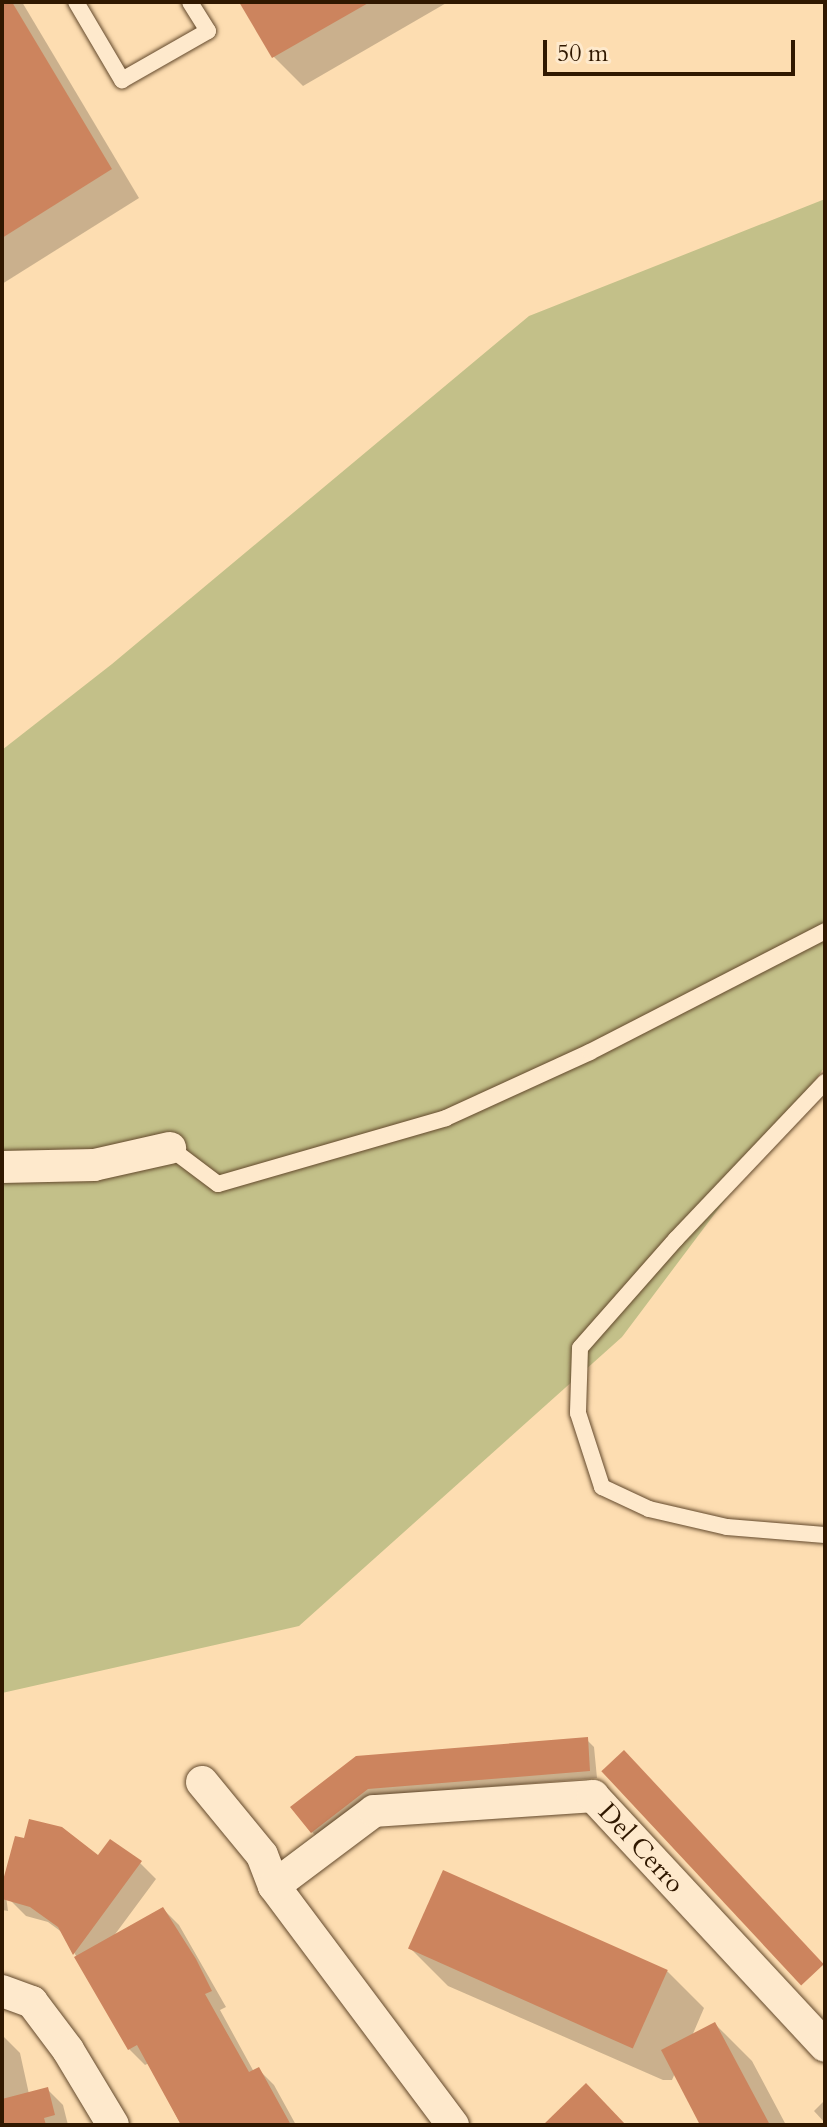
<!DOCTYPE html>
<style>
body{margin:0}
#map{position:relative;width:827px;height:2127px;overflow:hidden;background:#fdddb1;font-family:Cardo,serif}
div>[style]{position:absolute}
.green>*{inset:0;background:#c3c089}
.shadow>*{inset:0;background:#0003}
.building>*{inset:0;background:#cc845e;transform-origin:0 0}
.roads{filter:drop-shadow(0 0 2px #63492c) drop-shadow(0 0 2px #63492c)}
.service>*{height:16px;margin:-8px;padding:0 8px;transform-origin:8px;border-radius:8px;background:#fee9cc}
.minor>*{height:32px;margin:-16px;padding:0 16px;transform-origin:16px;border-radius:16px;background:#fee9cc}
span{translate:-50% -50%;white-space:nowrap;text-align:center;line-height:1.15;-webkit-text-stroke:6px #fee9cc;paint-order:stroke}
.street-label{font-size:26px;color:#301800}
.frame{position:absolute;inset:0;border:4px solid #301800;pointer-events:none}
.scale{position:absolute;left:543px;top:40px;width:252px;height:36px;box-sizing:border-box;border:4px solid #301800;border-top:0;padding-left:10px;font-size:24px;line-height:28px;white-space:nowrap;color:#301800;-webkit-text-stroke:6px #fee9cc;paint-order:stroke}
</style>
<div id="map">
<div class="green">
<div style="clip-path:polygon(825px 199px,825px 1067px,622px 1337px,299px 1626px,2px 1693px,2px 750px,112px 664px,529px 316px)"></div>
</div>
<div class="shadow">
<div style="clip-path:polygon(2px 2px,22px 2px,139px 198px,2px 284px)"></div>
<div style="clip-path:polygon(242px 2px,448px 2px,303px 86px,274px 57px)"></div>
<div style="clip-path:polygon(587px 1740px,594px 1747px,597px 1778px,376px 1796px,320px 1840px,312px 1832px,357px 1758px)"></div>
<div style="clip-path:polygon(99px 1858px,140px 1863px,156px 1879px,113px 1937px,163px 1909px,179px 1925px,226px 2007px,220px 2010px,254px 2072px,258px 2069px,274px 2085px,296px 2125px,181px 2125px,149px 2063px,145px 2065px,129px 2049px,63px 1933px,48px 1922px,26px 1916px,10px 1900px)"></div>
<div style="clip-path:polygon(2px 1864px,6px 1896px,8px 1911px,2px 1910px)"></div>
<div style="clip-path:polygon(444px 1873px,667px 1971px,704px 2008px,692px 2036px,715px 2024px,752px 2061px,786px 2125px,703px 2125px,675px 2073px,672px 2080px,663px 2080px,448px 1986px,411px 1949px)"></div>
<div style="clip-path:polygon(4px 2037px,20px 2053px,29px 2094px,47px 2089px,63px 2105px,68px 2125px,2px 2125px)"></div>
<div style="clip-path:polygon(825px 2100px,825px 2123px,814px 2111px)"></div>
</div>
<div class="building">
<div style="clip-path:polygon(2px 2px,12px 2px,112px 169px,2px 238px)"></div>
<div style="clip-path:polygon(239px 2px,370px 2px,272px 58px)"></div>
<div style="clip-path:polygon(588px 1737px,590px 1771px,368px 1789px,311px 1833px,290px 1807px,356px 1756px)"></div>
<div style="left:624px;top:1750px;width:293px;height:31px;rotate:47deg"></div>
<div style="clip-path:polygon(29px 1819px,62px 1827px,98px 1855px,110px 1839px,142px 1861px,73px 1955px,58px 1927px,30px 1907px,2px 1899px,2px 1884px,15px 1836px,24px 1838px)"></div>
<div style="left:443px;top:1870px;width:246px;height:86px;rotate:24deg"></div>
<div style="clip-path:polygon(163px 1907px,196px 1959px,212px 1991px,205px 1994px,249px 2072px,259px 2067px,291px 2125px,181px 2125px,137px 2045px,128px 2050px,74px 1957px)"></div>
<div style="clip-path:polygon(715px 2022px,770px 2125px,700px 2125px,661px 2050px)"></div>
<div style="clip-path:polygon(586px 2083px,626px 2125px,543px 2125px)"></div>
<div style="clip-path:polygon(48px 2087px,55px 2115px,44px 2118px,46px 2125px,2px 2125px,2px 2099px)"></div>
</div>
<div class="roads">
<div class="service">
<div style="left:76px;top:2px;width:91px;rotate:59.5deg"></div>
<div style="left:122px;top:80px;width:99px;rotate:-29.7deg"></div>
<div style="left:208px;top:31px;width:34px;rotate:-122deg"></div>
<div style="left:825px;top:1082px;width:216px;rotate:133.5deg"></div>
<div style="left:676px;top:1239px;width:145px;rotate:131.4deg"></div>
<div style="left:580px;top:1348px;width:65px;rotate:91.8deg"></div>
<div style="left:578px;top:1413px;width:78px;rotate:72deg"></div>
<div style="left:602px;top:1487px;width:52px;rotate:25.1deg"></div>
<div style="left:649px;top:1509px;width:80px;rotate:13deg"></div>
<div style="left:727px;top:1527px;width:98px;rotate:4.7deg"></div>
<div style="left:170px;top:1148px;width:60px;rotate:36.9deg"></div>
<div style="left:218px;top:1184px;width:237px;rotate:-16.1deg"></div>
<div style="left:446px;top:1118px;width:158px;rotate:-24.6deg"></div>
<div style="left:590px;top:1052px;width:264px;rotate:-27.2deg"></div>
</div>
<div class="minor">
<div style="left:2px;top:1167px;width:92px;rotate:-1.2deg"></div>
<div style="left:94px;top:1165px;width:78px;rotate:-12.6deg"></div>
<div style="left:202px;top:1782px;width:94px;rotate:50.6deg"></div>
<div style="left:262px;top:1855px;width:33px;rotate:69deg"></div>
<div style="left:274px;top:1886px;width:299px;rotate:53.2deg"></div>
<div style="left:274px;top:1886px;width:125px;rotate:-36.9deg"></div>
<div style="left:374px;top:1811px;width:220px;rotate:-3.9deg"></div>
<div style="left:593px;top:1796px;width:341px;rotate:47.1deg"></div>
<div style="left:2px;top:1991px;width:32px;rotate:20deg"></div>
<div style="left:32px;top:2002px;width:60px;rotate:53.1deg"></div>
<div style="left:68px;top:2050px;width:87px;rotate:59deg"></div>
</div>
</div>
<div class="street-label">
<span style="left:641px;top:1848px;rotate:47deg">Del Cerro</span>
</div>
<div class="frame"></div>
<div class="scale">50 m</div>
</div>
